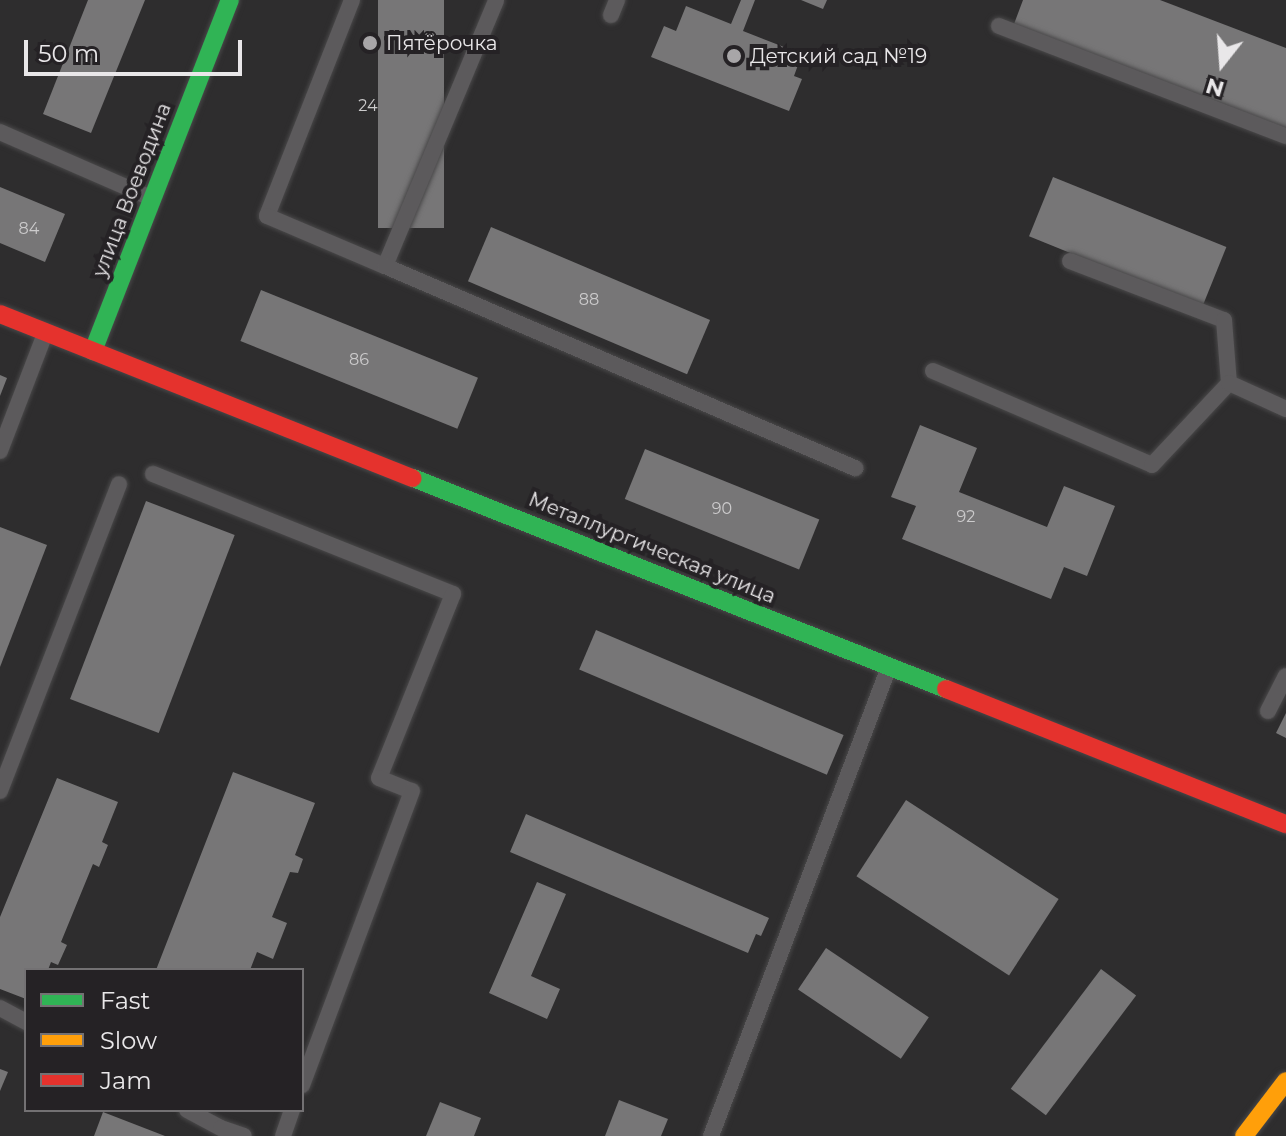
<!DOCTYPE html>
<meta charset="utf-8">
<style>
body{margin:0}
#map{position:relative;width:1286px;height:1136px;overflow:hidden;background:#2e2d2e;font-family:Montserrat,sans-serif}
div>[style]{position:absolute}
.building>*{inset:0;background:#777677;transform-origin:0 0}
.roads{filter:drop-shadow(0 0 2px #494849) drop-shadow(0 0 2px #494849)}
.lane>*{height:16px;margin:-8px;padding:0 8px;transform-origin:8px;border-radius:8px;background:#5c5a5c}
.fast>*{height:18px;margin:-9px;padding:0 9px;transform-origin:9px;border-radius:9px;background:#30b455}
.slow>*{height:18px;margin:-9px;padding:0 9px;transform-origin:9px;border-radius:9px;background:#ff9f0a}
.jam>*{height:18px;margin:-9px;padding:0 9px;transform-origin:9px;border-radius:9px;background:#e5322d}
.dots>*{width:22px;height:22px;translate:-50% -50%;box-sizing:border-box;border:4px solid #252225;border-radius:50%}
span{translate:-50% -50%;white-space:nowrap;text-align:center;line-height:1.15;-webkit-text-stroke:8px #252225;paint-order:stroke}
.number-label{font-size:16px;color:#cccbcc}
.number-label span{-webkit-text-stroke-width:0}
.poi-label{font-size:20px;color:#e9e7e9}
.left{translate:0 -50%;text-align:left}
.street-label{font-size:20px;color:#e9e7e9}
.legend{position:absolute;left:24px;top:968px;width:280px;height:144px;box-sizing:border-box;background:#252225;border:2px solid #737173;margin:0;padding:10px 14px;list-style:none;font-size:24px;color:#e9e7e9}
.legend li{display:flex;align-items:center;gap:16px;height:40px}
.legend b{width:40px;border:2px solid #737173}
.north{position:absolute;left:1182px;top:24px;width:80px;height:80px;-webkit-text-stroke:6px #252225;paint-order:stroke;rotate:197deg;font-size:22px;font-weight:700;line-height:32px;text-align:center;color:#e9e7e9}
.north::after{content:'';display:block;margin:auto;width:28px;height:36px;background:#e9e7e9;clip-path:polygon(50% 0,100% 100%,50% 72%,0 100%)}
.scale{position:absolute;left:24px;top:40px;width:218px;height:36px;box-sizing:border-box;border:4px solid #e9e7e9;border-top:0;padding-left:10px;font-size:24px;line-height:28px;white-space:nowrap;color:#e9e7e9;-webkit-text-stroke:6px #252225;paint-order:stroke}
</style>
<div id="map">
<div class="building">
<div style="clip-path:polygon(88px 0,145px 0,91px 133px,43px 114px)"></div>
<div style="left:378px;top:0;width:66px;height:228px"></div>
<div style="clip-path:polygon(741px 0,755px 0,743px 31px,802px 54px,794px 76px,802px 79px,789px 111px,651px 57px,664px 26px,676px 31px,686px 6px,731px 24px)"></div>
<div style="clip-path:polygon(801px 0,827px 0,823px 9px)"></div>
<div style="clip-path:polygon(1023px 0,1160px 0,1286px 48px,1286px 128px,1014px 24px)"></div>
<div style="left:1053px;top:177px;width:187px;height:64px;rotate:22deg"></div>
<div style="clip-path:polygon(0 187px,65px 214px,45px 262px,0 243px)"></div>
<div style="left:491px;top:227px;width:238px;height:59px;rotate:23deg"></div>
<div style="left:261px;top:290px;width:234px;height:55px;rotate:22deg"></div>
<div style="clip-path:polygon(0 375px,7px 378px,0 396px)"></div>
<div style="clip-path:polygon(920px 425px,977px 448px,959px 492px,1047px 527px,1064px 486px,1115px 506px,1087px 576px,1064px 567px,1051px 599px,902px 539px,916px 506px,891px 497px)"></div>
<div style="left:645px;top:449px;width:188px;height:54px;rotate:22deg"></div>
<div style="left:146px;top:501px;width:95px;height:212px;rotate:21deg"></div>
<div style="clip-path:polygon(0 527px,47px 545px,0 667px)"></div>
<div style="left:596px;top:630px;width:269px;height:43px;rotate:23deg"></div>
<div style="clip-path:polygon(1286px 713px,1286px 738px,1276px 733px)"></div>
<div style="clip-path:polygon(233px 772px,315px 803px,295px 855px,303px 859px,298px 873px,290px 872px,272px 917px,287px 923px,273px 959px,257px 952px,250px 970px,156px 970px)"></div>
<div style="clip-path:polygon(57px 778px,118px 802px,102px 842px,108px 845px,99px 867px,93px 864px,61px 942px,67px 945px,58px 965px,51px 962px,48px 970px,26px 970px,26px 999px,0 989px,0 917px)"></div>
<div style="left:906px;top:800px;width:182px;height:91px;rotate:33deg"></div>
<div style="clip-path:polygon(526px 814px,769px 918px,761px 936px,756px 934px,748px 953px,510px 852px)"></div>
<div style="clip-path:polygon(537px 882px,566px 894px,531px 976px,560px 989px,547px 1019px,489px 993px)"></div>
<div style="left:826px;top:948px;width:124px;height:50px;rotate:34deg"></div>
<div style="left:1101px;top:969px;width:44px;height:150px;rotate:37deg"></div>
<div style="clip-path:polygon(0 1069px,8px 1072px,0 1091px)"></div>
<div style="clip-path:polygon(619px 1100px,668px 1119px,661px 1136px,605px 1136px)"></div>
<div style="clip-path:polygon(440px 1102px,481px 1118px,474px 1136px,426px 1136px)"></div>
<div style="clip-path:polygon(103px 1112px,165px 1136px,94px 1136px)"></div>
</div>
<div class="roads">
<div class="lane">
<div style="left:352px;top:0;width:232px;rotate:111.5deg"></div>
<div style="left:267px;top:216px;width:128px;rotate:23deg"></div>
<div style="left:385px;top:266px;width:288px;rotate:-67.3deg"></div>
<div style="left:611px;top:15px;width:16px;rotate:-68deg"></div>
<div style="left:999px;top:26px;width:307px;rotate:21deg"></div>
<div style="left:0;top:132px;width:165px;rotate:23.6deg"></div>
<div style="left:1070px;top:261px;width:165px;rotate:21deg"></div>
<div style="left:1224px;top:320px;width:63px;rotate:85.5deg"></div>
<div style="left:385px;top:266px;width:512px;rotate:23.26deg"></div>
<div style="left:933px;top:371px;width:238px;rotate:23.2deg"></div>
<div style="left:1152px;top:465px;width:112px;rotate:-46.8deg"></div>
<div style="left:1229px;top:383px;width:63px;rotate:24.5deg"></div>
<div style="left:0;top:451px;width:125px;rotate:-69deg"></div>
<div style="left:153px;top:474px;width:323px;rotate:21.8deg"></div>
<div style="left:453px;top:594px;width:198px;rotate:111.9deg"></div>
<div style="left:379px;top:778px;width:35px;rotate:22deg"></div>
<div style="left:412px;top:791px;width:314px;rotate:110.5deg"></div>
<div style="left:1268px;top:711px;width:39px;rotate:-63deg"></div>
<div style="left:0;top:791px;width:329px;rotate:-68.8deg"></div>
<div style="left:0;top:1008px;width:30px;rotate:28deg"></div>
<div style="left:187px;top:1110px;width:38px;rotate:28deg"></div>
<div style="left:221px;top:1128px;width:24px;rotate:19deg"></div>
<div style="left:283px;top:1136px;width:28px;rotate:-71deg"></div>
<div style="left:711px;top:1136px;width:502px;rotate:-69.22deg"></div>
</div>
<div class="fast">
<div style="left:93px;top:351px;width:377px;rotate:-68.7deg"></div>
<div style="left:413px;top:478px;width:573px;rotate:21.6deg"></div>
</div>
<div class="slow">
<div style="left:1244px;top:1136px;width:69px;rotate:-52.6deg"></div>
</div>
<div class="jam">
<div style="left:0;top:314px;width:444px;rotate:21.7deg"></div>
<div style="left:946px;top:689px;width:366px;rotate:21.7deg"></div>
</div>
</div>
<div class="dots">
<div style="left:370px;top:43px;background:#a8a6a8"></div>
<div style="left:734px;top:56px;background:#a8a6a8"></div>
</div>
<div class="number-label">
<span style="left:368px;top:106px">24</span>
<span style="left:29px;top:229px">84</span>
<span style="left:589px;top:300px">88</span>
<span style="left:359px;top:360px">86</span>
<span style="left:722px;top:509px">90</span>
<span style="left:966px;top:517px">92</span>
</div>
<div class="poi-label">
<span class="left" style="left:386px;top:43px">Пятёрочка</span>
<span class="left" style="left:750px;top:56px">Детский сад №19</span>
</div>
<div class="street-label">
<span style="left:132px;top:190px;rotate:-69deg">улица Воеводина</span>
<span style="left:652px;top:548px;rotate:22deg">Металлургическая улица</span>
</div>
<ul class="legend">
<li><b style="height:10px;background:#30b455"></b>Fast</li>
<li><b style="height:10px;background:#ff9f0a"></b>Slow</li>
<li><b style="height:10px;background:#e5322d"></b>Jam</li>
</ul>
<div class="north">N</div>
<div class="scale">50 m</div>
</div>
